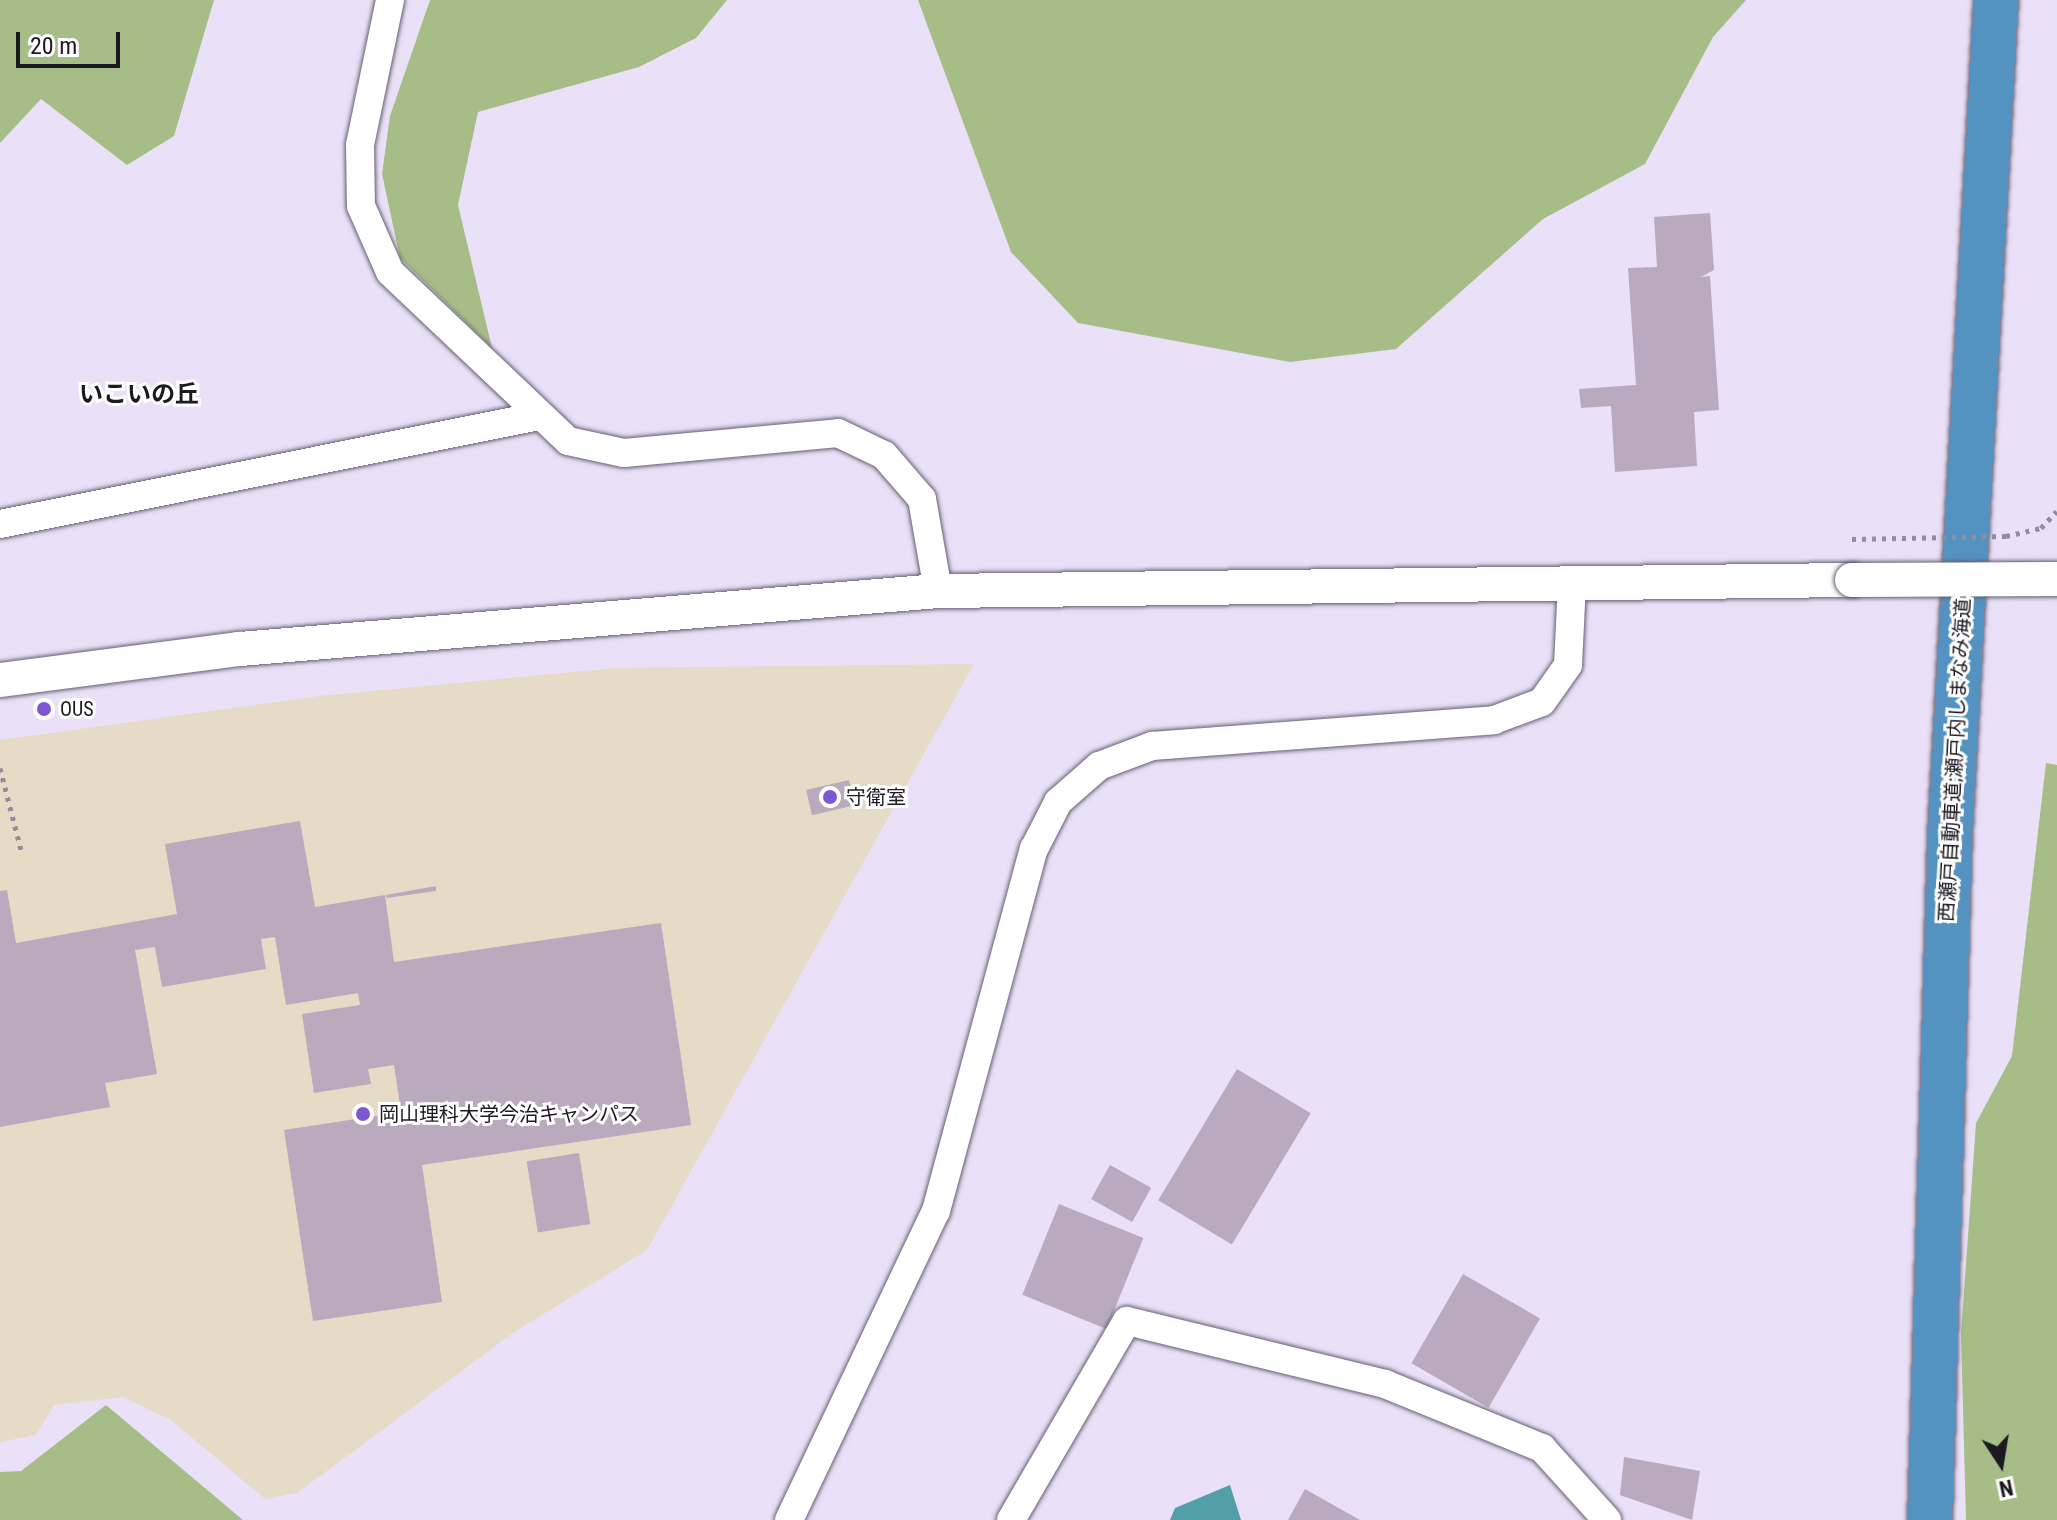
<!DOCTYPE html>
<meta charset="utf-8">
<style>
body{margin:0}
#map{position:relative;width:2057px;height:1520px;overflow:hidden;background:#eae1f8;font-family:"Roboto Condensed","Noto Sans JP",sans-serif}
div>[style]{position:absolute}
.education>*{inset:0;background:#e5dbc6}
.forest>*{inset:0;background:#a7bd88}
.water>*{inset:0;background:#529fa8}
.building>*{inset:0;background:#b9aabd;transform-origin:0 0}
.path>*{height:5px;margin-top:-2.5px;transform-origin:0;background:repeating-linear-gradient(90deg,#928c9c 0 4px,transparent 0 10px)}
.roads{filter:drop-shadow(0 0 2px #665f72) drop-shadow(0 0 2px #665f72)}
.minor>*{height:28px;margin:-14px;padding:0 14px;transform-origin:14px;border-radius:14px;background:#fff}
.tertiary>*{height:34px;margin:-17px;padding:0 17px;transform-origin:17px;border-radius:17px;background:#fff}
.motorway>*{height:44px;margin:-22px;padding:0 22px;transform-origin:22px;border-radius:22px;background:#5492c1}
.path-bridge>*{height:5px;margin-top:-2.5px;transform-origin:0;background:repeating-linear-gradient(90deg,#928c9c 0 4px,transparent 0 10px)}
.bridges{filter:drop-shadow(0 0 2px #665f72) drop-shadow(0 0 2px #665f72)}
.tertiary-bridge>*{height:34px;margin:-17px;padding:0 17px;transform-origin:17px;border-radius:17px;background:#fff}
.dots>*{width:22px;height:22px;translate:-50% -50%;box-sizing:border-box;border:4px solid #fff;border-radius:50%}
span{translate:-50% -50%;white-space:nowrap;text-align:center;line-height:1.15;-webkit-text-stroke:6px #fff;paint-order:stroke}
.poi-label{font-size:20px;color:#1c1921}
.left{translate:0 -50%;text-align:left}
.street-label{font-size:20px;color:#1c1921}
.quarter-label{font-size:24px;color:#1c1921;font-weight:700}
.north{position:absolute;left:1961px;top:1424px;width:80px;height:80px;-webkit-text-stroke:6px #fff;paint-order:stroke;rotate:168deg;font-size:22px;font-weight:700;line-height:32px;text-align:center;color:#1c1921}
.north::after{content:'';display:block;margin:auto;width:28px;height:36px;background:#1c1921;clip-path:polygon(50% 0,100% 100%,50% 72%,0 100%)}
.scale{position:absolute;left:16px;top:32px;width:104px;height:36px;box-sizing:border-box;border:4px solid #1c1921;border-top:0;padding-left:10px;font-size:24px;line-height:28px;white-space:nowrap;color:#1c1921;-webkit-text-stroke:6px #fff;paint-order:stroke}
</style>
<div id="map">
<div class="education">
<div style="clip-path:polygon(974px 664px,647px 1250px,513px 1333px,297px 1493px,265px 1499px,171px 1420px,123px 1397px,54px 1405px,36px 1435px,0 1442px,0 740px,319px 696px,615px 668px)"></div>
</div>
<div class="forest">
<div style="clip-path:polygon(0 0,214px 0,174px 136px,127px 165px,41px 99px,0 143px)"></div>
<div style="clip-path:polygon(430px 0,727px 0,696px 38px,639px 67px,478px 112px,458px 205px,492px 348px,400px 258px,382px 174px,390px 116px)"></div>
<div style="clip-path:polygon(918px 0,1746px 0,1713px 37px,1645px 164px,1543px 219px,1396px 349px,1290px 362px,1078px 323px,1011px 252px)"></div>
<div style="clip-path:polygon(2046px 763px,2057px 765px,2057px 1520px,1966px 1520px,1961px 1334px,1976px 1123px,2012px 1056px)"></div>
<div style="clip-path:polygon(106px 1405px,243px 1520px,0 1520px,0 1472px,21px 1471px)"></div>
</div>
<div class="water">
<div style="clip-path:polygon(1230px 1485px,1241px 1520px,1170px 1520px,1175px 1508px)"></div>
</div>
<div class="building">
<div style="clip-path:polygon(1710px 213px,1714px 270px,1701px 277px,1710px 276px,1719px 410px,1694px 412px,1697px 466px,1615px 472px,1611px 406px,1581px 408px,1579px 389px,1636px 385px,1628px 268px,1657px 267px,1654px 217px)"></div>
<div style="left:849px;top:780px;width:26px;height:44px;rotate:77deg"></div>
<div style="clip-path:polygon(300px 821px,315px 907px,385px 895px,394px 962px,661px 923px,691px 1125px,422px 1165px,442px 1302px,313px 1321px,284px 1130px,401px 1112px,394px 1065px,368px 1069px,371px 1084px,314px 1093px,302px 1014px,360px 1005px,358px 993px,286px 1005px,275px 937px,261px 939px,266px 969px,162px 987px,155px 947px,135px 950px,157px 1074px,105px 1083px,110px 1107px,0 1127px,0 891px,7px 890px,16px 943px,177px 914px,165px 844px)"></div>
<div style="clip-path:polygon(436px 886px,436px 891px,387px 898px,386px 895px)"></div>
<div style="left:1237px;top:1069px;width:86px;height:153px;rotate:31deg"></div>
<div style="left:579px;top:1153px;width:72px;height:53px;rotate:81deg"></div>
<div style="left:1110px;top:1165px;width:47px;height:39px;rotate:29deg"></div>
<div style="left:1059px;top:1204px;width:91px;height:98px;rotate:22deg"></div>
<div style="left:1463px;top:1274px;width:89px;height:103px;rotate:30deg"></div>
<div style="clip-path:polygon(1624px 1457px,1700px 1471px,1692px 1520px,1620px 1495px)"></div>
<div style="clip-path:polygon(1305px 1489px,1360px 1520px,1288px 1520px)"></div>
</div>
<div class="path">
<div style="left:0;top:768px;width:85px;rotate:75.6deg"></div>
</div>
<div class="roads">
<div class="minor">
<div style="left:390px;top:0;width:148px;rotate:101.7deg"></div>
<div style="left:360px;top:145px;width:61px;rotate:89.1deg"></div>
<div style="left:361px;top:206px;width:72px;rotate:66.3deg"></div>
<div style="left:390px;top:272px;width:245px;rotate:43.5deg"></div>
<div style="left:568px;top:441px;width:57px;rotate:12.1deg"></div>
<div style="left:624px;top:453px;width:215px;rotate:-5.3deg"></div>
<div style="left:838px;top:433px;width:51px;rotate:25.6deg"></div>
<div style="left:884px;top:455px;width:58px;rotate:49.2deg"></div>
<div style="left:922px;top:499px;width:93px;rotate:80.1deg"></div>
<div style="left:0;top:524px;width:550px;rotate:-11.33deg"></div>
<div style="left:789px;top:1520px;width:342px;rotate:-64.6deg"></div>
<div style="left:936px;top:1211px;width:375px;rotate:-74.9deg"></div>
<div style="left:1034px;top:849px;width:53px;rotate:-62.9deg"></div>
<div style="left:1058px;top:802px;width:55px;rotate:-41.3deg"></div>
<div style="left:1099px;top:766px;width:57px;rotate:-20.7deg"></div>
<div style="left:1152px;top:746px;width:343px;rotate:-4.3deg"></div>
<div style="left:1494px;top:720px;width:51px;rotate:-20.6deg"></div>
<div style="left:1542px;top:702px;width:45px;rotate:-54.9deg"></div>
<div style="left:1568px;top:665px;width:82px;rotate:-87.2deg"></div>
<div style="left:1011px;top:1520px;width:230px;rotate:-59.8deg"></div>
<div style="left:1127px;top:1321px;width:266px;rotate:13.7deg"></div>
<div style="left:1385px;top:1384px;width:170px;rotate:22.2deg"></div>
<div style="left:1542px;top:1448px;width:97px;rotate:47.9deg"></div>
</div>
<div class="tertiary">
<div style="left:0;top:680px;width:242px;rotate:-7.4deg"></div>
<div style="left:240px;top:649px;width:700px;rotate:-4.75deg"></div>
<div style="left:938px;top:591px;width:914px;rotate:-0.69deg"></div>
</div>
<div class="motorway">
<div style="left:1930px;top:1520px;width:686px;rotate:-88.33deg"></div>
<div style="left:1950px;top:834px;width:835px;rotate:-86.84deg"></div>
</div>
</div>
<div class="path-bridge">
<div style="left:1852px;top:539px;width:154px;rotate:-1.1deg"></div>
<div style="left:2006px;top:536px;width:36px;rotate:-13deg"></div>
<div style="left:2041px;top:528px;width:23px;rotate:-47deg"></div>
</div>
<div class="bridges">
<div class="tertiary-bridge">
<div style="left:1852px;top:580px;width:205px;rotate:-0.3deg"></div>
</div>
</div>
<div class="dots">
<div style="left:44px;top:709px;background:#7e58d2"></div>
<div style="left:830px;top:797px;background:#7e58d2"></div>
<div style="left:363px;top:1114px;background:#7e58d2"></div>
</div>
<div class="poi-label">
<span class="left" style="left:60px;top:709px">OUS</span>
<span class="left" style="left:846px;top:797px">守衛室</span>
<span class="left" style="left:379px;top:1114px">岡山理科大学今治キャンパス</span>
</div>
<div class="street-label">
<span style="left:1955px;top:760px;rotate:-87deg">西瀬戸自動車道;瀬戸内しまなみ海道</span>
</div>
<div class="quarter-label">
<span style="left:139px;top:395px">いこいの丘</span>
</div>
<div class="north">N</div>
<div class="scale">20 m</div>
</div>
